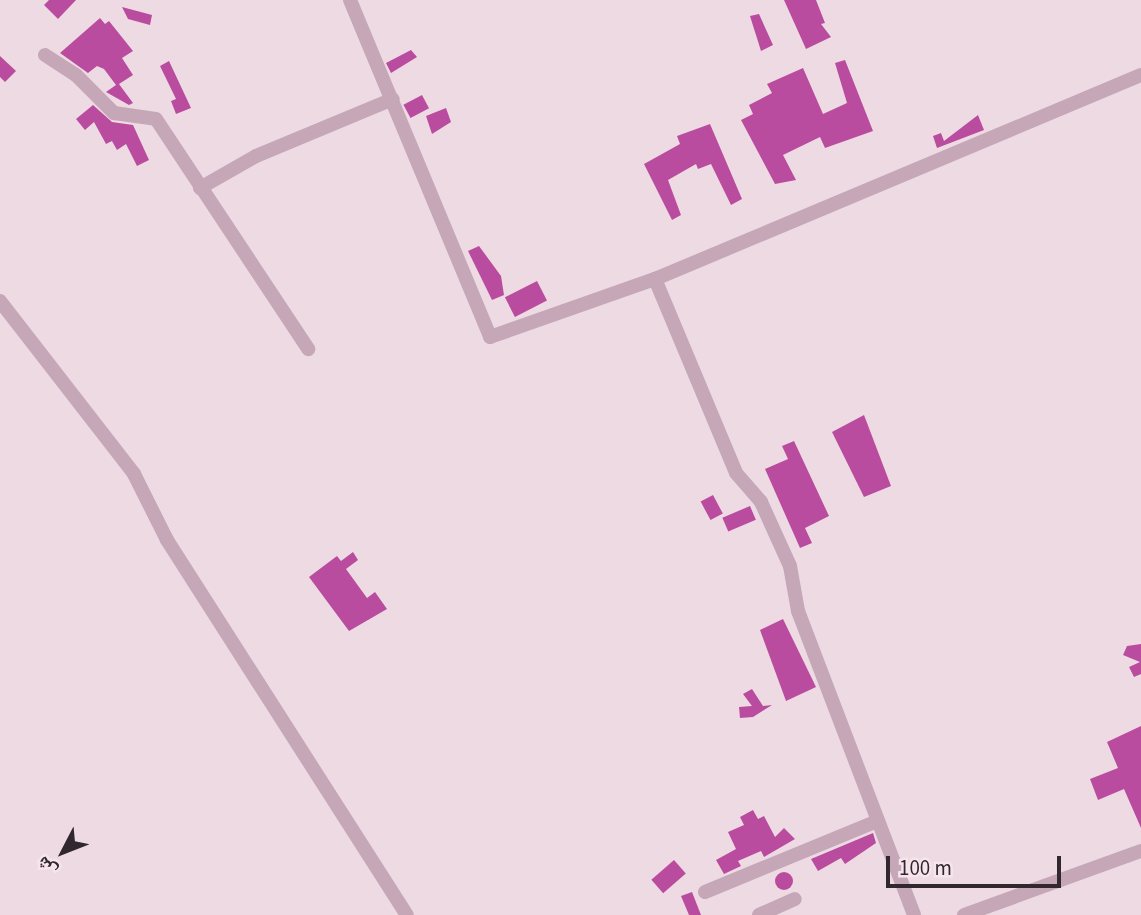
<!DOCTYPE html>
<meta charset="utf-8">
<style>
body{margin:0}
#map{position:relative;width:1141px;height:915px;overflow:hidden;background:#eedae3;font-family:"Source Sans 3","Noto Naskh Arabic",sans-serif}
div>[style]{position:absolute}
.building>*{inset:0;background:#ba4c9f;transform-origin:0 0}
.round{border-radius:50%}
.street>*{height:14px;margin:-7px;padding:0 7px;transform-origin:7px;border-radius:7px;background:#c5a7b7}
span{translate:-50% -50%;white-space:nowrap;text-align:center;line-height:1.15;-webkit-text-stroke:7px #f7e5ed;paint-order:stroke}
.north{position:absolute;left:28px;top:817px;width:70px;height:70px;-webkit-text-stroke:5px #f7e5ed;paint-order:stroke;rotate:228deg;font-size:19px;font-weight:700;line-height:28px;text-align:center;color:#32272f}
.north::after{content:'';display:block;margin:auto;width:24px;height:32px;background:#32272f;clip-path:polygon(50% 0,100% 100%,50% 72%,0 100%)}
.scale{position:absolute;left:886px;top:856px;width:175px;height:32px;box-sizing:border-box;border:4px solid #32272f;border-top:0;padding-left:9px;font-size:21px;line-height:24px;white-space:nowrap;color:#32272f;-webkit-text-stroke:5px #f7e5ed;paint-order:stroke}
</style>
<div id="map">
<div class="building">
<div style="clip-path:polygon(49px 0,76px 0,58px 19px,44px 5px)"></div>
<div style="clip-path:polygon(784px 0,816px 0,825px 23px,821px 24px,831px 37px,806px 49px)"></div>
<div style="clip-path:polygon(122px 7px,152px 15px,150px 25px,128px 19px)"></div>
<div style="clip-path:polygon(759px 14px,773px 45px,761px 51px,750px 16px)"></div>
<div style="clip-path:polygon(100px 18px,105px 24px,109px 21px,133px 51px,122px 58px,133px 75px,119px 84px,133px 103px,129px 105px,106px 92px,116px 85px,104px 69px,97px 66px,88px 73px,60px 53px)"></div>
<div style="clip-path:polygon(411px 50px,417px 57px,391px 73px,386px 63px)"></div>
<div style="clip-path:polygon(0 56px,16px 71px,5px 82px,0 77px)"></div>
<div style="clip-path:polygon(845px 60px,873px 131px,825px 148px,820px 137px,783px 155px,796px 180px,775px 184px,741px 120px,753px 114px,749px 105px,772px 93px,767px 84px,803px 68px,823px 114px,847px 103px,835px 63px)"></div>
<div style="clip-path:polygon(169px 61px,191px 108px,176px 114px,171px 101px,176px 99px,160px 66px)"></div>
<div style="left:422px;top:95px;width:15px;height:21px;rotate:62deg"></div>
<div style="clip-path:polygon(93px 105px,112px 122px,133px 125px,149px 160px,137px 166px,126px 144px,117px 150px,112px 141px,106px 144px,94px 122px,85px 130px,76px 119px)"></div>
<div style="clip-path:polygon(446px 108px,451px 122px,432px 134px,426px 116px)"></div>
<div style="clip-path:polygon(978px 115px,984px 130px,937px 148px,933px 136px,941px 133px,944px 141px)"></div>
<div style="clip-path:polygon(710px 124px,742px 199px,731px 205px,711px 164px,698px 169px,696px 164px,668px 180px,681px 215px,672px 220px,644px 164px,680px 144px,677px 136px)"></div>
<div style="clip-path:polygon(479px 246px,501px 276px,504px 295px,492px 300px,468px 251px)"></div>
<div style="left:537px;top:281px;width:22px;height:36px;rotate:63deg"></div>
<div style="clip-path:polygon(864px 415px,891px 486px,864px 497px,832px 432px)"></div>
<div style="clip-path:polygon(794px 441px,829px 516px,805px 528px,812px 543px,800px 548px,765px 469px,788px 459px,782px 446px)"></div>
<div style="left:713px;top:495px;width:21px;height:14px;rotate:62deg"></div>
<div style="left:750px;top:506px;width:15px;height:30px;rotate:67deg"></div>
<div style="clip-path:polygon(353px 552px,358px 560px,346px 569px,367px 598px,375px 592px,387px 609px,349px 631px,309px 577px,337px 556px,341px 561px)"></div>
<div style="clip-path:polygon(783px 619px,816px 687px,786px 701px,760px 630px)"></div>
<div style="clip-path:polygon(1141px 644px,1141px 674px,1134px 677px,1129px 667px,1140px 662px,1123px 655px,1127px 646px)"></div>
<div style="clip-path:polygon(752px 689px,763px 706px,772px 705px,753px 717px,740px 718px,739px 707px,752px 706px,743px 694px)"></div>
<div style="clip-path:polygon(1141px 726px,1141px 828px,1124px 789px,1098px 800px,1090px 779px,1118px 768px,1107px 742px)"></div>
<div style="clip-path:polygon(753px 810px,758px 819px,764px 816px,775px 837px,784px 828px,795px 839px,764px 857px,761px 851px,738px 861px,741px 866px,724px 874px,716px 860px,736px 849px,728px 832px,744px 825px,740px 817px)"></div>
<div style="clip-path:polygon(873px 833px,876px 843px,845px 864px,841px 858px,818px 871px,811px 859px)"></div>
<div style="left:674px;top:860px;width:18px;height:30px;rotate:49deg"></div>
<div class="round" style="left:775px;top:872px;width:18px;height:18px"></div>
<div style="clip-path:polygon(692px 892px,701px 915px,689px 915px,681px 896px)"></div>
</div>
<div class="street">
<div style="left:350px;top:0;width:365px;rotate:67.4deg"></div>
<div style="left:490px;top:337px;width:175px;rotate:-19.4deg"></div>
<div style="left:655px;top:279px;width:527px;rotate:-22.77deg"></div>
<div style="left:45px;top:55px;width:37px;rotate:33deg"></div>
<div style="left:76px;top:75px;width:54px;rotate:45deg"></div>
<div style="left:114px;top:113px;width:42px;rotate:8.1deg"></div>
<div style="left:156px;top:119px;width:276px;rotate:56.5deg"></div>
<div style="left:200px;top:188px;width:64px;rotate:-29.7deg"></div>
<div style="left:256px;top:156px;width:148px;rotate:-22.6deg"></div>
<div style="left:655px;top:279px;width:210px;rotate:67.3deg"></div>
<div style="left:736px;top:473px;width:38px;rotate:49deg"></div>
<div style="left:761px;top:502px;width:70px;rotate:65.6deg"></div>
<div style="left:790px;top:566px;width:46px;rotate:79.9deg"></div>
<div style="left:798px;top:611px;width:325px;rotate:69.1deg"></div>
<div style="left:0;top:301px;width:219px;rotate:52.2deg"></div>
<div style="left:134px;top:474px;width:74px;rotate:63.4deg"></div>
<div style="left:167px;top:540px;width:445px;rotate:57.4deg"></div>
<div style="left:705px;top:892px;width:186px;rotate:-22.4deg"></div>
<div style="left:759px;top:915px;width:39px;rotate:-24deg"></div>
<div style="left:964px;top:915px;width:188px;rotate:-19.9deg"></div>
</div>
<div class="north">ش</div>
<div class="scale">100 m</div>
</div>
